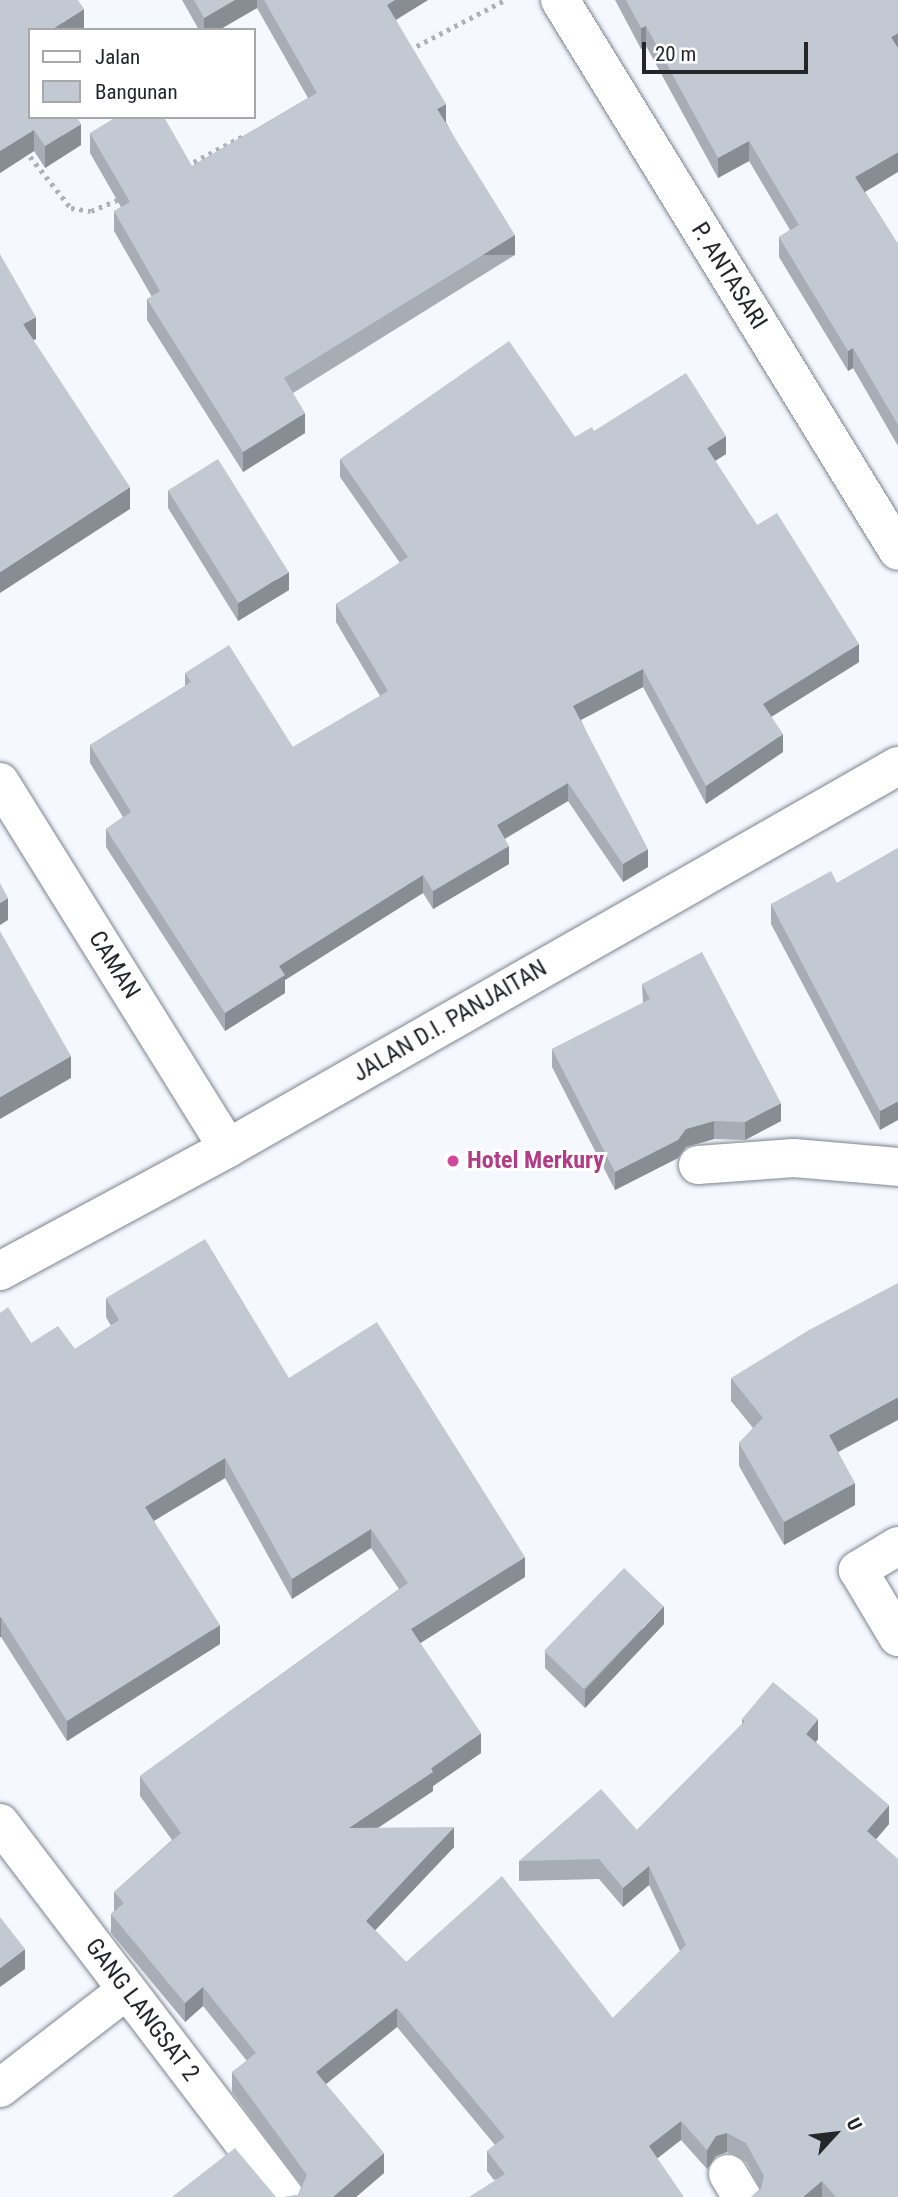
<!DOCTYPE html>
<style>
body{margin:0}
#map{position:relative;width:898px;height:2197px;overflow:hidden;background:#f5f8ff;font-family:"Roboto Condensed",sans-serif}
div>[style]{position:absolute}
.path>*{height:4.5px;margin-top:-2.25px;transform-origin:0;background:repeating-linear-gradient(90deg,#aeb1b7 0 3.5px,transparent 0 8.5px)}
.roads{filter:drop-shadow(0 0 2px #7f858e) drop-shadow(0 0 2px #7f858e)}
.minor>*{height:38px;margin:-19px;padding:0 19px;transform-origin:19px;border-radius:19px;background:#fff}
.wall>*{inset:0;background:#a8adb5}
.shaded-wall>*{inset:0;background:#888d94;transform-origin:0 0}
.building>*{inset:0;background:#c3c9d3;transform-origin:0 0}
.dots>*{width:19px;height:19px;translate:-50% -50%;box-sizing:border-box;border:4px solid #fff;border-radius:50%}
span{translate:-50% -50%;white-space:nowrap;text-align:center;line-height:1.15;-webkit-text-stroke:6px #fff;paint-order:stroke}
.street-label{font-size:24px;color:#24262a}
.hotel-label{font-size:24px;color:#b23c85;font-weight:700}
.left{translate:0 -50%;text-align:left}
.legend{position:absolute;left:28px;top:28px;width:228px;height:91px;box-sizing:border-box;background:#fff;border:2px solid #a7a8aa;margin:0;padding:9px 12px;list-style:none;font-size:21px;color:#24262a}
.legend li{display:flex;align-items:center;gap:14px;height:35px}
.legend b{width:35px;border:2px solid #a7a8aa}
.north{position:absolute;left:800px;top:2099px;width:70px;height:70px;-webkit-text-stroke:5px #fff;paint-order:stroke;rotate:63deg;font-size:19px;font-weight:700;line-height:28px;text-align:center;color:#24262a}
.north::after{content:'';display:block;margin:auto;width:24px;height:32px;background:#24262a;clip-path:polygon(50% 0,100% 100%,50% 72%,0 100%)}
.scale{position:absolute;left:642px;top:42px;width:166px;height:32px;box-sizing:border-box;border:4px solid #24262a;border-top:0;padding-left:9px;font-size:21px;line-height:24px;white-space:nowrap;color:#24262a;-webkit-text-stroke:5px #fff;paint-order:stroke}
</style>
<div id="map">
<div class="path">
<div style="left:409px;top:50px;width:108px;rotate:-27.5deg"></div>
<div style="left:25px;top:150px;width:74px;rotate:51.6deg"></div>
<div style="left:71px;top:208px;width:20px;rotate:9deg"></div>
<div style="left:91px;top:211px;width:34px;rotate:-23deg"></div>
<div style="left:186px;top:166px;width:64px;rotate:-27.8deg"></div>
</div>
<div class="roads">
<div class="minor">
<div style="left:560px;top:0;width:646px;rotate:58.47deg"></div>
<div style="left:0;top:782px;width:431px;rotate:58.1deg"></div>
<div style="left:698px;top:1165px;width:96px;rotate:-4.2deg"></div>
<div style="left:794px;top:1158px;width:104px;rotate:4.9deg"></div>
<div style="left:0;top:1271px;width:259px;rotate:-28.3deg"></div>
<div style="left:228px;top:1148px;width:771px;rotate:-29.69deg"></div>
<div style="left:898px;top:1546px;width:47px;rotate:149deg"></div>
<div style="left:858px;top:1570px;width:78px;rotate:59.2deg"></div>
<div style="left:0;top:1823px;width:470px;rotate:52.7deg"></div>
<div style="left:0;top:2088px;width:160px;rotate:-37.7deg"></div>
<div style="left:728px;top:2174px;width:27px;rotate:59deg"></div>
</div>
</div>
<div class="wall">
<div style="clip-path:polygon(0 0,84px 30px,30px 30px,30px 117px,81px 145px,45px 168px,34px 151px,0 173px)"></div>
<div style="clip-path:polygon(182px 0,428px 0,396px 20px,446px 122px,515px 255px,293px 393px,305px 433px,243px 472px,147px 320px,147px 299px,152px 297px,114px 231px,114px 211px,121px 207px,90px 153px,90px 133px,192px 166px,308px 98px,257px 8px,219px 30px,199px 30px)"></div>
<div style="clip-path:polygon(615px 0,898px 0,865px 192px,898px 244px,898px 446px,853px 368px,848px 371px,779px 257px,779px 237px,790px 230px,749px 161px,718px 178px,646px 46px,641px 49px)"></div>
<div style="clip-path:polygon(594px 431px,726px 454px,715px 461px,757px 525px,859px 662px,771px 717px,783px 752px,706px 804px,643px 687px,581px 720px,648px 867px,623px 882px,568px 801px,505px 839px,509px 864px,433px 909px,423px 893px,285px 980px,285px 993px,225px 1031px,106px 847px,106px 829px,123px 817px,90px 763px,90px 745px,185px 686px,185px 673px,293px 747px,380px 696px,336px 622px,336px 604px,400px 563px,340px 477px,340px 459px,575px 437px)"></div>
<div style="clip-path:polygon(168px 490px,289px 590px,238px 621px,168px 508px)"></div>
<div style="clip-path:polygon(898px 848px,880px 1130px,771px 924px,771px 904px,837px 883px)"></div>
<div style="clip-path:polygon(642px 984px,781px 1121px,745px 1140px,714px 1139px,686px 1147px,678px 1158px,615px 1190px,552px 1067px,552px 1049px,643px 1003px)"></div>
<div style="clip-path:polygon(106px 1298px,289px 1378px,525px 1577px,420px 1643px,481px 1753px,433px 1786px,433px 1791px,378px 1828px,454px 1847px,375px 1930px,406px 1962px,613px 2018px,680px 1951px,649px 1885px,623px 1907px,599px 1879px,519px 1881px,519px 1861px,637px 1830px,742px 1724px,742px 1719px,818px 1739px,816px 1742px,889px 1824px,876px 1839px,898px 2197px,751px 2197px,760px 2189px,746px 2162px,727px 2152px,716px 2156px,707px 2169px,681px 2140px,494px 2180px,487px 2171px,487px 2151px,495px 2145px,397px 2027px,326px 2084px,384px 2173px,356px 2197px,284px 2197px,298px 2195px,301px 2187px,232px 2092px,232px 2072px,247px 2061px,203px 2006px,185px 2022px,111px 1933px,111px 1914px,114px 1911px,114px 1892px,172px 1840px,140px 1796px,140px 1776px,399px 1589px,371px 1548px,292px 1599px,225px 1478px,154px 1521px,220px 1644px,67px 1741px,1px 1637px,0 1637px,0 1313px,31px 1343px,75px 1349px,111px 1326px,106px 1317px)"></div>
<div style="clip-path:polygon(731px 1378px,838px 1452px,855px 1505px,784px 1545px,739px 1466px,739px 1443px,753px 1428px,731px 1401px)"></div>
<div style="clip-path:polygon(664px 1624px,585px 1708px,545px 1668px,545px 1651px)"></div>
</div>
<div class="shaded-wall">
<div style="clip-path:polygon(235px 0,257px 0,257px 8px,219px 30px,204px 30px,204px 18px)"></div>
<div style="clip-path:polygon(395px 0,428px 0,387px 25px,387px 5px)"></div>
<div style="clip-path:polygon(84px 9px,84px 30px,51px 30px)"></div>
<div style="clip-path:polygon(646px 26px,646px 46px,641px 49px,641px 28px)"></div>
<div style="clip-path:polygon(898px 33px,898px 53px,891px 37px)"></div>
<div style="clip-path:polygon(446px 104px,446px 124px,437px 109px)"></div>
<div style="clip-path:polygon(81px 124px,81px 145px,45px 168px,45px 146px)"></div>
<div style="clip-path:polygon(34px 130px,34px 151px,0 173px,0 151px)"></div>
<div style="clip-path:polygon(749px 141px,749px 161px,718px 178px,718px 158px)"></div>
<div style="clip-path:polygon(898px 152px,898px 172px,855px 198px,855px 177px)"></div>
<div style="left:515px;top:235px;width:20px;height:272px;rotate:90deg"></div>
<div style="clip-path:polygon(36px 317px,36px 339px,23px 346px,23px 324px)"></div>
<div style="clip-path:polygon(853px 348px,853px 368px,848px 371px,848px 351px)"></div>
<div style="clip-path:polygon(305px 413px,305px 433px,243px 472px,243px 452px)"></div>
<div style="clip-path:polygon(726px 436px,726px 454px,707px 466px,707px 448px)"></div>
<div style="clip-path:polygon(130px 487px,130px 509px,0 593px,0 572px)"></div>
<div style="clip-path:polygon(289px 572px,289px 590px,238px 621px,238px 603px)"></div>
<div style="clip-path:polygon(859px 644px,859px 662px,763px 722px,763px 704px)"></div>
<div style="clip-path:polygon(643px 669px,643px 687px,573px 724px,573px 706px)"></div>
<div style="clip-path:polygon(783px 734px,783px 752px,706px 804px,706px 786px)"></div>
<div style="clip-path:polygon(568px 783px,568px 801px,497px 843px,497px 825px)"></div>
<div style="clip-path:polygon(509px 846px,509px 864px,433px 909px,433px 891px)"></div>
<div style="clip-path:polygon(648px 849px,648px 867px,623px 882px,623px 864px)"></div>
<div style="clip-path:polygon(423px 875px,423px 893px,285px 980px,285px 993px,225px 1031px,225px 1013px,279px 966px)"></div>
<div style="clip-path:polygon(8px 898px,8px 920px,0 925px,0 903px)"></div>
<div style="clip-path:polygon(71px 1056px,71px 1078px,0 1119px,0 1097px)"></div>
<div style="clip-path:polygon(898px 1101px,898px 1120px,880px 1130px,880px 1111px)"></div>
<div style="clip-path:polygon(781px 1103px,781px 1121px,745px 1140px,745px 1122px)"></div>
<div style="clip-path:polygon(714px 1121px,714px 1139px,686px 1147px,678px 1158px,615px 1190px,615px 1172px,686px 1129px)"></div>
<div style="clip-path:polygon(898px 1397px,898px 1420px,829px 1457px,829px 1435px)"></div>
<div style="clip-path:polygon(225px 1458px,225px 1478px,145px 1526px,145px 1507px)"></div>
<div style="clip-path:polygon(855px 1483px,855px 1505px,784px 1545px,784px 1522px)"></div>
<div style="clip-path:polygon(371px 1529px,371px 1548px,292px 1599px,292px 1579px)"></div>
<div style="clip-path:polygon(525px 1557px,525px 1577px,411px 1649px,411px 1629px)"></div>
<div style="clip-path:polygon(664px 1606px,664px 1624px,585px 1708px,585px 1690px)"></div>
<div style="left:1px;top:1617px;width:20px;height:1px;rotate:90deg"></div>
<div style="clip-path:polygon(220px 1625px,220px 1644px,67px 1741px,67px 1721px)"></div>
<div style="clip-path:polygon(818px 1719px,818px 1739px,806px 1753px,806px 1734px)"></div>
<div style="clip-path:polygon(481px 1733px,481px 1753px,433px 1786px,433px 1791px,349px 1847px,349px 1828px)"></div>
<div style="clip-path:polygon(889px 1805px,889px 1824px,867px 1850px,867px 1831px)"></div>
<div style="clip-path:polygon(454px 1827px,454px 1847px,366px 1940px,366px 1921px)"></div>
<div style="clip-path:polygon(649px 1866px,649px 1885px,623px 1907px,623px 1888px)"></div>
<div style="clip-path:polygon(25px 1949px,25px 1969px,0 1987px,0 1968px)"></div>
<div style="clip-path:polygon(203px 1987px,203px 2006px,185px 2022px,185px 2003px)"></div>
<div style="clip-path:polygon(397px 2008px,397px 2027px,316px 2092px,316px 2072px)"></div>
<div style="clip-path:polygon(681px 2121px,681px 2140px,649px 2165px,649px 2146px)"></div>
<div style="clip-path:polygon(727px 2133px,727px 2152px,716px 2156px,707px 2169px,707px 2150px,716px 2136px)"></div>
<div style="clip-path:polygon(384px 2153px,384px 2173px,356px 2197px,333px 2197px)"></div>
<div style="clip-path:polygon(822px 2181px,822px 2197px,803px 2197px)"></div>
</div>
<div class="building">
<div style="clip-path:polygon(0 0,78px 0,84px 9px,51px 30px,30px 30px,30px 117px,77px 117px,81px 124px,45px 146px,34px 130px,0 151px)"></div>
<div style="clip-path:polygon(194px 0,235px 0,204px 18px)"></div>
<div style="clip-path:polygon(264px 0,395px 0,387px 5px,446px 104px,437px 109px,515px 235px,284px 378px,305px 413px,243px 452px,147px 299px,160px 291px,114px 211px,130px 202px,90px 133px,116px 117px,164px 117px,192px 166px,317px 93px)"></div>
<div style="clip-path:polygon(626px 0,898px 0,898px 33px,891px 37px,898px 48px,898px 152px,855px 177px,898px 244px,898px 425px,853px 348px,848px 351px,779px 237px,799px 225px,749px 141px,718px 158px,646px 26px,641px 28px)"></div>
<div style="clip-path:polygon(0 254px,36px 317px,23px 324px,130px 487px,0 572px)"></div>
<div style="clip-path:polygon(509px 341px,575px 437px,592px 427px,594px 431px,686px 373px,726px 436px,707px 448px,757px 525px,777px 513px,859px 644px,763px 704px,783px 734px,706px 786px,643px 669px,573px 706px,648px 849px,623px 864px,568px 783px,497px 825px,509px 846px,433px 891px,423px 875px,279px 966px,285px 975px,225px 1013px,106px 829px,131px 812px,90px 745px,191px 682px,185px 673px,229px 645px,293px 747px,388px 691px,336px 604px,408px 557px,340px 459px)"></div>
<div style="left:218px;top:459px;width:133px;height:59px;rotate:58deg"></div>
<div style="clip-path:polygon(898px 848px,898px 1101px,880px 1111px,771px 904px,831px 871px,837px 883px)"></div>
<div style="clip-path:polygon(0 883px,8px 898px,0 903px)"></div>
<div style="clip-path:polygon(0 931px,71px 1056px,0 1097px)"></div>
<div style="clip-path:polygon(702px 952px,781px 1103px,745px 1122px,714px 1121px,686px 1129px,678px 1140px,615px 1172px,552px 1049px,650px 999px,642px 984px)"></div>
<div style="clip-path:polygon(205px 1239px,289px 1378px,377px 1322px,525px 1557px,411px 1629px,481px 1733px,431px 1768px,433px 1772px,349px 1828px,454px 1827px,366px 1921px,406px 1962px,502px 1876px,613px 2018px,686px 1945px,649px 1866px,623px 1888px,599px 1859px,519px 1861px,601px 1789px,637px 1830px,745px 1721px,742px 1719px,773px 1682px,818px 1719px,806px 1734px,889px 1805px,867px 1831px,898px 1859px,898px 2197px,836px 2197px,822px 2181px,803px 2197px,751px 2197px,761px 2189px,764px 2176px,746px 2143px,727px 2133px,716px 2136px,707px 2150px,681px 2121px,649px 2146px,684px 2197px,469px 2197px,505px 2174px,487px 2151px,505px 2137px,397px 2008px,316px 2072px,384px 2153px,333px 2197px,284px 2197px,298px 2195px,307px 2175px,232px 2072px,256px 2053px,203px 1987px,185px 2003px,111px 1914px,124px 1903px,114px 1892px,181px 1833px,140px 1776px,408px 1583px,371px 1529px,292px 1579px,225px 1458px,145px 1507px,220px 1625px,67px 1721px,1px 1617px,0 1618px,0 1313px,8px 1307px,31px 1343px,58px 1326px,75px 1349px,119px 1320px,106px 1298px)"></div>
<div style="clip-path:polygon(898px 1283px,898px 1397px,829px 1435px,855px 1483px,784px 1522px,739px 1443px,763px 1418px,731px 1378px,809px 1330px)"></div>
<div style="left:624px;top:1568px;width:55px;height:115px;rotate:44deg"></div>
<div style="clip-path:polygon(0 1917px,25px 1949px,0 1968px)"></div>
<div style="clip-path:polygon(235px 2148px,276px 2197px,172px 2197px)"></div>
</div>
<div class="dots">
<div style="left:453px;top:1161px;background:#d1479c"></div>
</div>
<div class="street-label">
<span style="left:729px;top:276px;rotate:58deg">P. ANTASARI</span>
<span style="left:114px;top:965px;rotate:58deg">CAMAN</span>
<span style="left:450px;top:1021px;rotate:-30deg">JALAN D.I. PANJAITAN</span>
<span style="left:142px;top:2010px;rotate:53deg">GANG LANGSAT 2</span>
</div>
<div class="hotel-label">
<span class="left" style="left:467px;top:1161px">Hotel Merkury</span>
</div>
<ul class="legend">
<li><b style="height:9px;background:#fff"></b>Jalan</li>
<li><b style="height:19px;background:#c3c9d3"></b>Bangunan</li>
</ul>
<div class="north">U</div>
<div class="scale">20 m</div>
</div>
